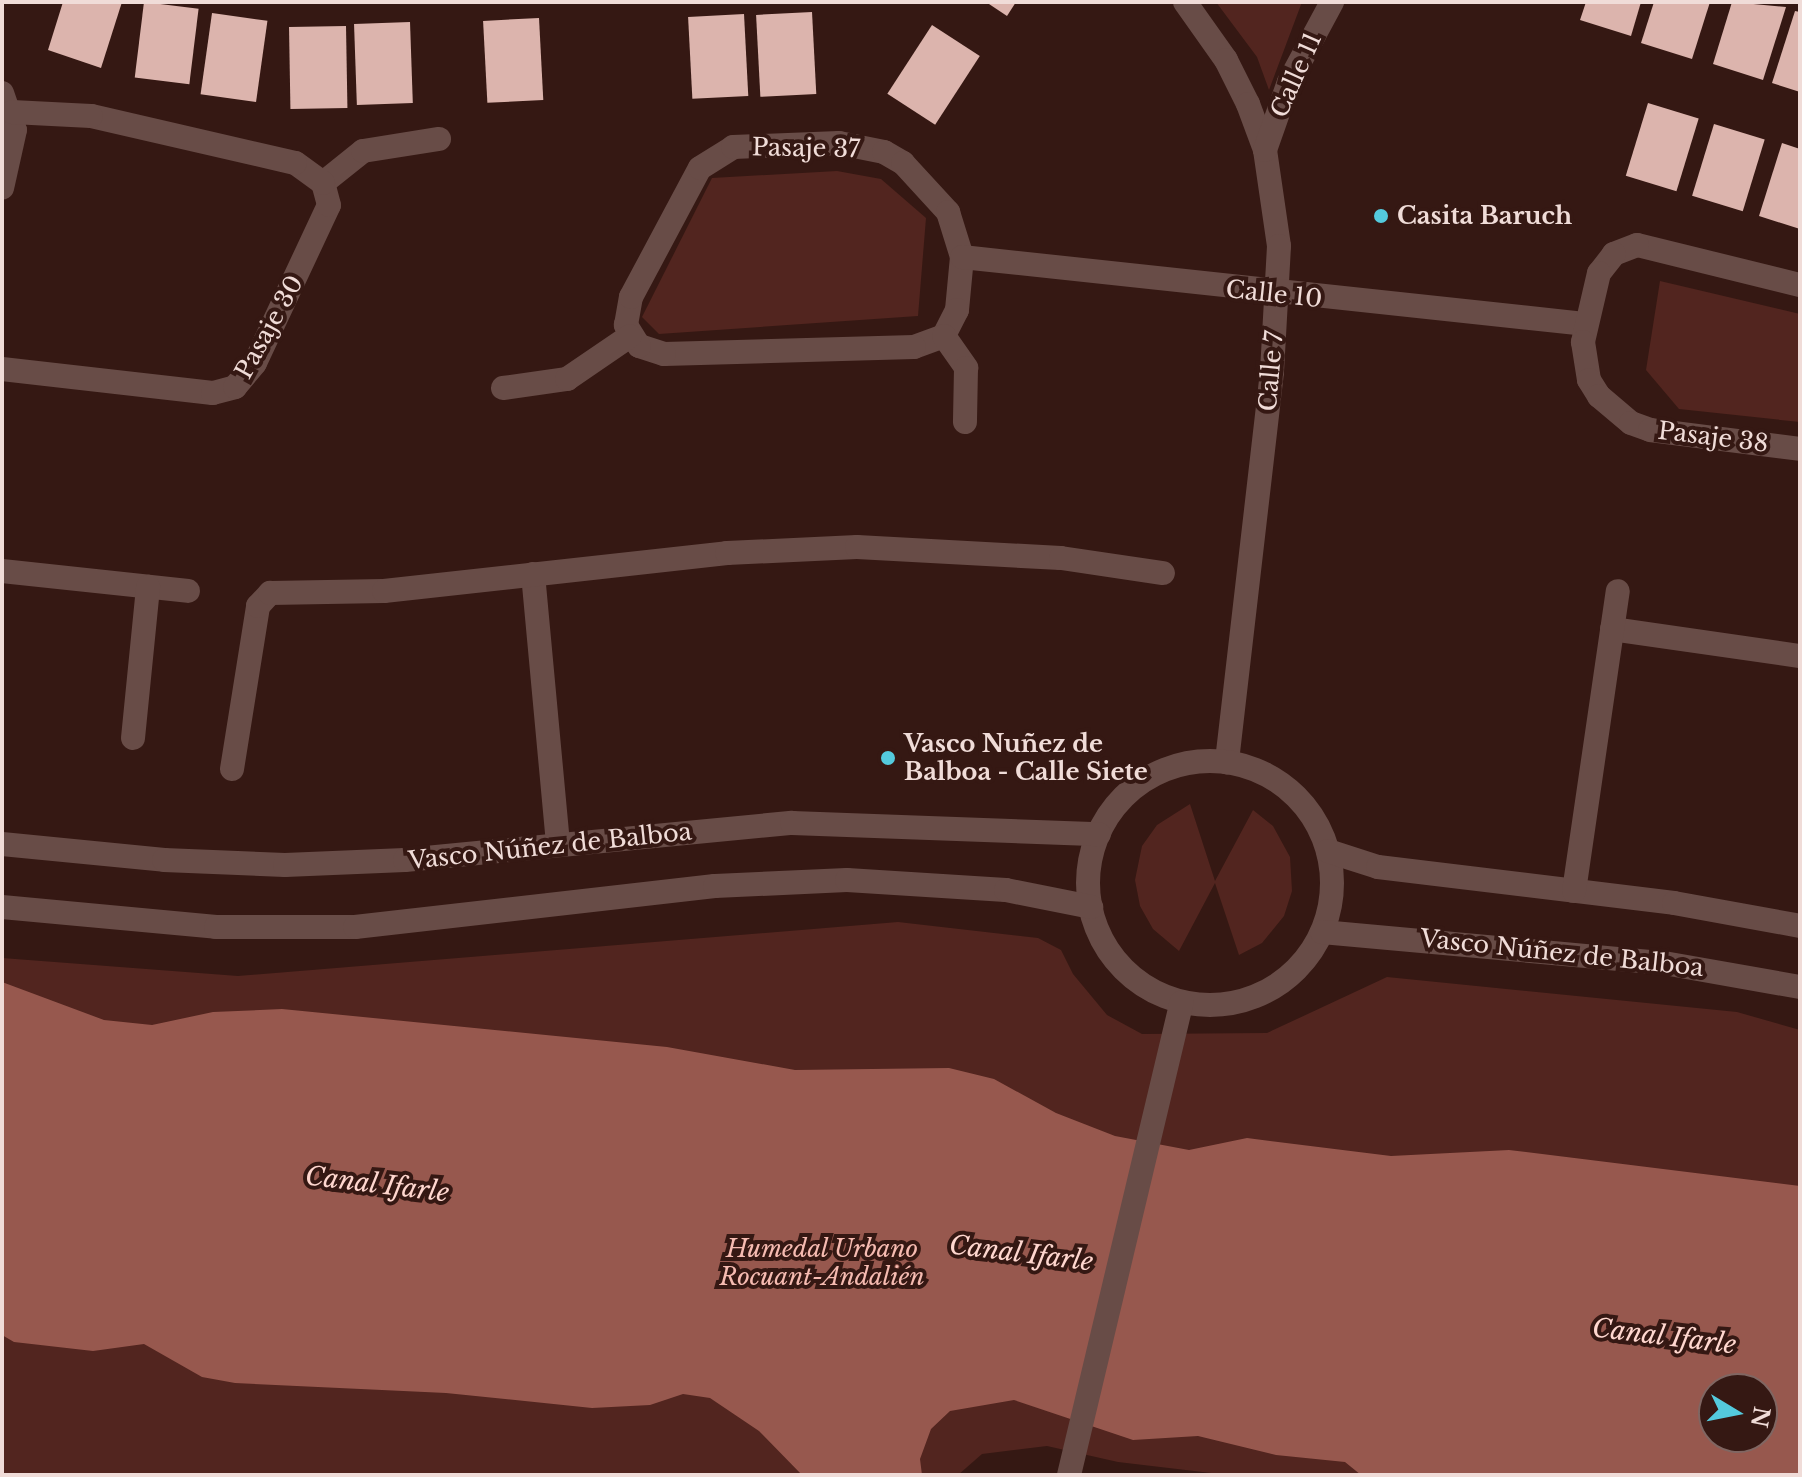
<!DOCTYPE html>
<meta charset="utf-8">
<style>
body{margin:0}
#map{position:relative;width:1802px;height:1477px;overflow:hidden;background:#351813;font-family:"Libre Baskerville",serif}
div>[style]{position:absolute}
.green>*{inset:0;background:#52251f}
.water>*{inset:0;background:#97584e}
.building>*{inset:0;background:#dcb4ad;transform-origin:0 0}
.minor>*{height:24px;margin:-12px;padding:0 12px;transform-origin:12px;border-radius:12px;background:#684c47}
.minor>.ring{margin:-12px;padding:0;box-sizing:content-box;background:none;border:24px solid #684c47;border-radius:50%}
.dots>*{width:22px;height:22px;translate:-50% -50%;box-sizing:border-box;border:4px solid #351813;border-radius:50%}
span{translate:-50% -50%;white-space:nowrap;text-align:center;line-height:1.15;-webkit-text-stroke:8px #351813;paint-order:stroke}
.street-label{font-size:24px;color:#f0dcd8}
.poi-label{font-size:24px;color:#f0dcd8;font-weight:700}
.left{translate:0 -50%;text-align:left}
.park-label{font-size:24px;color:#f6bbb1;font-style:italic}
.water-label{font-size:26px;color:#ffd7cf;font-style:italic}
.frame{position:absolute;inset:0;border:4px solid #f0dcd8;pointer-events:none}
.north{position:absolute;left:1698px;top:1373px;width:80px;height:80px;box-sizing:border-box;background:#351813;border:2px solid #806662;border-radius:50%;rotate:100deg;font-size:22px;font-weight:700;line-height:32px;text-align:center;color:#f0dcd8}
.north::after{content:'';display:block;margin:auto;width:28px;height:36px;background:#54cadd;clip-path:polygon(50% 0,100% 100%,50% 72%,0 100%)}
</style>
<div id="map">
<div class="green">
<div style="clip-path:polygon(1216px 2px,1302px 2px,1269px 90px,1257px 57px)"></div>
<div style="clip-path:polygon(837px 171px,881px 179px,926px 218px,918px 316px,659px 334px,642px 317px,712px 178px)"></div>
<div style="clip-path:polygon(1660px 281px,1800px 314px,1800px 422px,1679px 409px,1646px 370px)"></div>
<div style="clip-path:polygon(1190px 804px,1215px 881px,1253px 810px,1273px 826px,1290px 857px,1292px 891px,1284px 916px,1262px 943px,1239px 955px,1215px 883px,1179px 951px,1153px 929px,1140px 906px,1135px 880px,1142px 846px,1157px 825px)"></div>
<div style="clip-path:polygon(evenodd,898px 922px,1038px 938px,1061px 950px,1073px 974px,1107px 1015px,1142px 1034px,1267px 1033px,1387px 977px,1737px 1012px,1800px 1030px,1800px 1475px,1228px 1475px,1118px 1462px,1047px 1446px,982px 1454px,958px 1475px,2px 1475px,2px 958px,238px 976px,898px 922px,1714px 1389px,1762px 1389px,1762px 1437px,1714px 1437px,1714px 1389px)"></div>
</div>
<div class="water">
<div style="clip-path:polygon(evenodd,2px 982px,104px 1020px,152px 1025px,213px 1012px,282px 1009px,667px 1047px,795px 1070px,949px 1068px,994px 1079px,1056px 1113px,1115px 1136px,1189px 1150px,1247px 1138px,1391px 1156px,1509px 1150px,1800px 1186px,1800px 1475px,1361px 1475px,1345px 1462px,1276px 1455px,1198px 1436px,1133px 1440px,1014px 1400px,950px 1411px,931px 1429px,920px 1459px,922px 1475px,802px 1475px,759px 1431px,710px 1398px,683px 1394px,650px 1405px,592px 1408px,446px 1393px,235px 1383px,202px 1377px,144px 1344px,93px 1351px,14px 1342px,2px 1335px,2px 982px,1714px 1389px,1762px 1389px,1762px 1437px,1714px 1437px,1714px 1389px)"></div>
</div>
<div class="building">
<div style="clip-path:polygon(63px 2px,122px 2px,101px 68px,48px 50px)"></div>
<div style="left:144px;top:2px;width:55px;height:76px;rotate:7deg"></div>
<div style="clip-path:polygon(986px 2px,1016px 2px,1007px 16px)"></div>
<div style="clip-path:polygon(1586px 2px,1641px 2px,1631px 36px,1580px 20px)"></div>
<div style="clip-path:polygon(1654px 2px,1710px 2px,1692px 59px,1641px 43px)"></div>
<div style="clip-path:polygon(1732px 2px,1786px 7px,1763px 80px,1713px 64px)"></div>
<div style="clip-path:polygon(1795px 11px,1800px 12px,1800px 92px,1772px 83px)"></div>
<div style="left:812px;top:12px;width:82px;height:56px;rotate:87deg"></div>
<div style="left:212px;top:13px;width:56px;height:82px;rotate:8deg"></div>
<div style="left:744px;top:14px;width:82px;height:56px;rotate:87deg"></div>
<div style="left:539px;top:18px;width:82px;height:56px;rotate:87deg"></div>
<div style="left:410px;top:22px;width:81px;height:56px;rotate:88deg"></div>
<div style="left:932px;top:25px;width:57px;height:82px;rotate:33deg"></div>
<div style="left:346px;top:26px;width:82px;height:57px;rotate:89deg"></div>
<div style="left:1648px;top:103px;width:53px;height:76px;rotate:17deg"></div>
<div style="left:1714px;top:124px;width:53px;height:75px;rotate:17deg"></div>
<div style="clip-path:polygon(1782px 143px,1800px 149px,1800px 229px,1759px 216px)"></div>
</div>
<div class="minor">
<div style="left:1185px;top:2px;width:71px;rotate:54.7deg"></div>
<div style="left:1226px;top:60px;width:49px;rotate:63.4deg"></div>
<div style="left:1248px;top:104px;width:49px;rotate:69.7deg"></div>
<div style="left:1265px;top:150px;width:97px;rotate:81.7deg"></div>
<div style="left:1279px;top:246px;width:126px;rotate:93.2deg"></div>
<div style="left:1272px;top:372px;width:393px;rotate:96.6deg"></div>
<div style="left:2px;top:93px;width:39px;rotate:71deg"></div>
<div style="left:15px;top:130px;width:59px;rotate:102.6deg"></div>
<div style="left:839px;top:143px;width:46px;rotate:11.3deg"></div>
<div style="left:884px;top:152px;width:22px;rotate:30deg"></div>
<div style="left:903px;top:163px;width:67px;rotate:47.4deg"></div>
<div style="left:948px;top:212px;width:47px;rotate:72.7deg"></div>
<div style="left:962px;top:257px;width:53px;rotate:95.4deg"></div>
<div style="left:957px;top:310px;width:29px;rotate:117deg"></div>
<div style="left:944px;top:336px;width:32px;rotate:160deg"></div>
<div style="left:914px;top:347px;width:250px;rotate:178.4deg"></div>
<div style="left:664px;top:354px;width:26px;rotate:-162deg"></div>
<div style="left:639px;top:346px;width:25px;rotate:-122deg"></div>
<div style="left:626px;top:325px;width:28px;rotate:-80deg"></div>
<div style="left:631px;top:297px;width:146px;rotate:-61.9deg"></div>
<div style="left:700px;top:168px;width:39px;rotate:-32deg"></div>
<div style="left:733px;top:147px;width:106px;rotate:-2.2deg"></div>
<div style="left:1265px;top:150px;width:72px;rotate:-70.6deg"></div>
<div style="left:1289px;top:82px;width:91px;rotate:-61.7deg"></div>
<div style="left:323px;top:183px;width:51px;rotate:-38.7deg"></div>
<div style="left:363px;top:151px;width:77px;rotate:-9deg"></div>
<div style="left:962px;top:257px;width:628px;rotate:6.13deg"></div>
<div style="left:1800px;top:285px;width:168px;rotate:-166.2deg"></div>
<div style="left:1637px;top:245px;width:25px;rotate:159deg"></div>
<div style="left:1614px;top:254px;width:24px;rotate:128deg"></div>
<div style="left:1599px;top:273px;width:71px;rotate:103.1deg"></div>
<div style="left:1583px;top:342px;width:38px;rotate:81deg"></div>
<div style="left:1589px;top:380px;width:19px;rotate:58deg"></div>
<div style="left:1599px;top:396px;width:42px;rotate:40.2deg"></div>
<div style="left:1631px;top:423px;width:20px;rotate:20deg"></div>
<div style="left:1650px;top:430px;width:151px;rotate:7.2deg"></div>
<div style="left:944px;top:336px;width:39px;rotate:55deg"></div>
<div style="left:966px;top:368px;width:54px;rotate:91.1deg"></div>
<div style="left:2px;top:369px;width:212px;rotate:6.5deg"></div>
<div style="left:213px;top:393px;width:23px;rotate:-15deg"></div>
<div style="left:235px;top:387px;width:31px;rotate:-50deg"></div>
<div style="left:255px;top:363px;width:174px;rotate:-64.9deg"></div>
<div style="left:329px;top:205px;width:23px;rotate:-105deg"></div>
<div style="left:323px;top:183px;width:34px;rotate:-144deg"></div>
<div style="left:295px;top:163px;width:209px;rotate:-167deg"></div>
<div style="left:91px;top:116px;width:79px;rotate:-177.1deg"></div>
<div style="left:503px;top:388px;width:65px;rotate:-8deg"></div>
<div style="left:567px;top:379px;width:76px;rotate:-34.3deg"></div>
<div style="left:2px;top:571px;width:187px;rotate:6.1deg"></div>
<div style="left:533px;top:574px;width:272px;rotate:84.7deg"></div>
<div style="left:1612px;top:629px;width:190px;rotate:8.2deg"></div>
<div style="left:133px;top:738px;width:152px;rotate:-84.3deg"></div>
<div class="ring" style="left:1088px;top:761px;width:220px;height:220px"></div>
<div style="left:232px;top:769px;width:165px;rotate:-80.9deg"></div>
<div style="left:258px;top:606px;width:18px;rotate:-47deg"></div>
<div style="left:270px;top:593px;width:114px;rotate:-1deg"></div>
<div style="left:384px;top:591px;width:345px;rotate:-6.3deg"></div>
<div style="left:727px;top:553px;width:130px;rotate:-2.6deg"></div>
<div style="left:857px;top:547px;width:204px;rotate:3.1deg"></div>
<div style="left:1061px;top:558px;width:103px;rotate:8.4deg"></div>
<div style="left:2px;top:844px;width:163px;rotate:5.6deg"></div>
<div style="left:164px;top:860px;width:121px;rotate:2.4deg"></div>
<div style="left:285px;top:865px;width:120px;rotate:-2.4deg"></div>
<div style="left:405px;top:860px;width:389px;rotate:-5.5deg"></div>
<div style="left:792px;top:823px;width:307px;rotate:2.1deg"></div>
<div style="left:1328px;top:851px;width:52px;rotate:17.7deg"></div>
<div style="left:1378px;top:867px;width:298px;rotate:6.9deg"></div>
<div style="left:1674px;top:903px;width:128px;rotate:10.3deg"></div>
<div style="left:1574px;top:891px;width:303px;rotate:-81.7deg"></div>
<div style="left:2px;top:907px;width:215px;rotate:5.3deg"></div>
<div style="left:216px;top:927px;width:139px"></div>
<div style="left:355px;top:927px;width:362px;rotate:-6.5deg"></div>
<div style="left:715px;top:886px;width:132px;rotate:-2.6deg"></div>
<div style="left:847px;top:880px;width:159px;rotate:3.6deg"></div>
<div style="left:1006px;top:890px;width:87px;rotate:11.3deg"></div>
<div style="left:1322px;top:932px;width:343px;rotate:5.2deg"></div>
<div style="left:1664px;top:963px;width:138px;rotate:10deg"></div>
<div style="left:1069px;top:1475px;width:486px;rotate:-76.6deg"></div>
</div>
<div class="dots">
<div style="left:1381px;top:216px;background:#54cadd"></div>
<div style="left:888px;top:758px;background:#54cadd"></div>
</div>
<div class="street-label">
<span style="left:1296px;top:75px;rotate:-66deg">Calle 11</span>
<span style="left:806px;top:148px;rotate:1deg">Pasaje 37</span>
<span style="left:1274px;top:294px;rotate:6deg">Calle 10</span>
<span style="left:269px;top:327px;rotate:-61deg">Pasaje 30</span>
<span style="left:1271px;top:371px;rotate:-85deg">Calle 7</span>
<span style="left:1713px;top:437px;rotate:7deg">Pasaje 38</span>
<span style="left:550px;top:846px;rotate:-6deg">Vasco Núñez de Balboa</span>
<span style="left:1562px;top:953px;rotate:6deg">Vasco Núñez de Balboa</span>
</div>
<div class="poi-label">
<span class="left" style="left:1397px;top:216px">Casita Baruch</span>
<span class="left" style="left:904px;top:758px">Vasco Nuñez de<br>Balboa - Calle Siete</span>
</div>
<div class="park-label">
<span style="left:822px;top:1263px">Humedal Urbano<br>Rocuant-Andalién</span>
</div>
<div class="water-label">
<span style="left:377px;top:1185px;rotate:7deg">Canal Ifarle</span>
<span style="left:1021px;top:1254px;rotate:7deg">Canal Ifarle</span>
<span style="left:1664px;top:1337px;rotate:7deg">Canal Ifarle</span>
</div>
<div class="frame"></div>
<div class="north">N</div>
</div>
